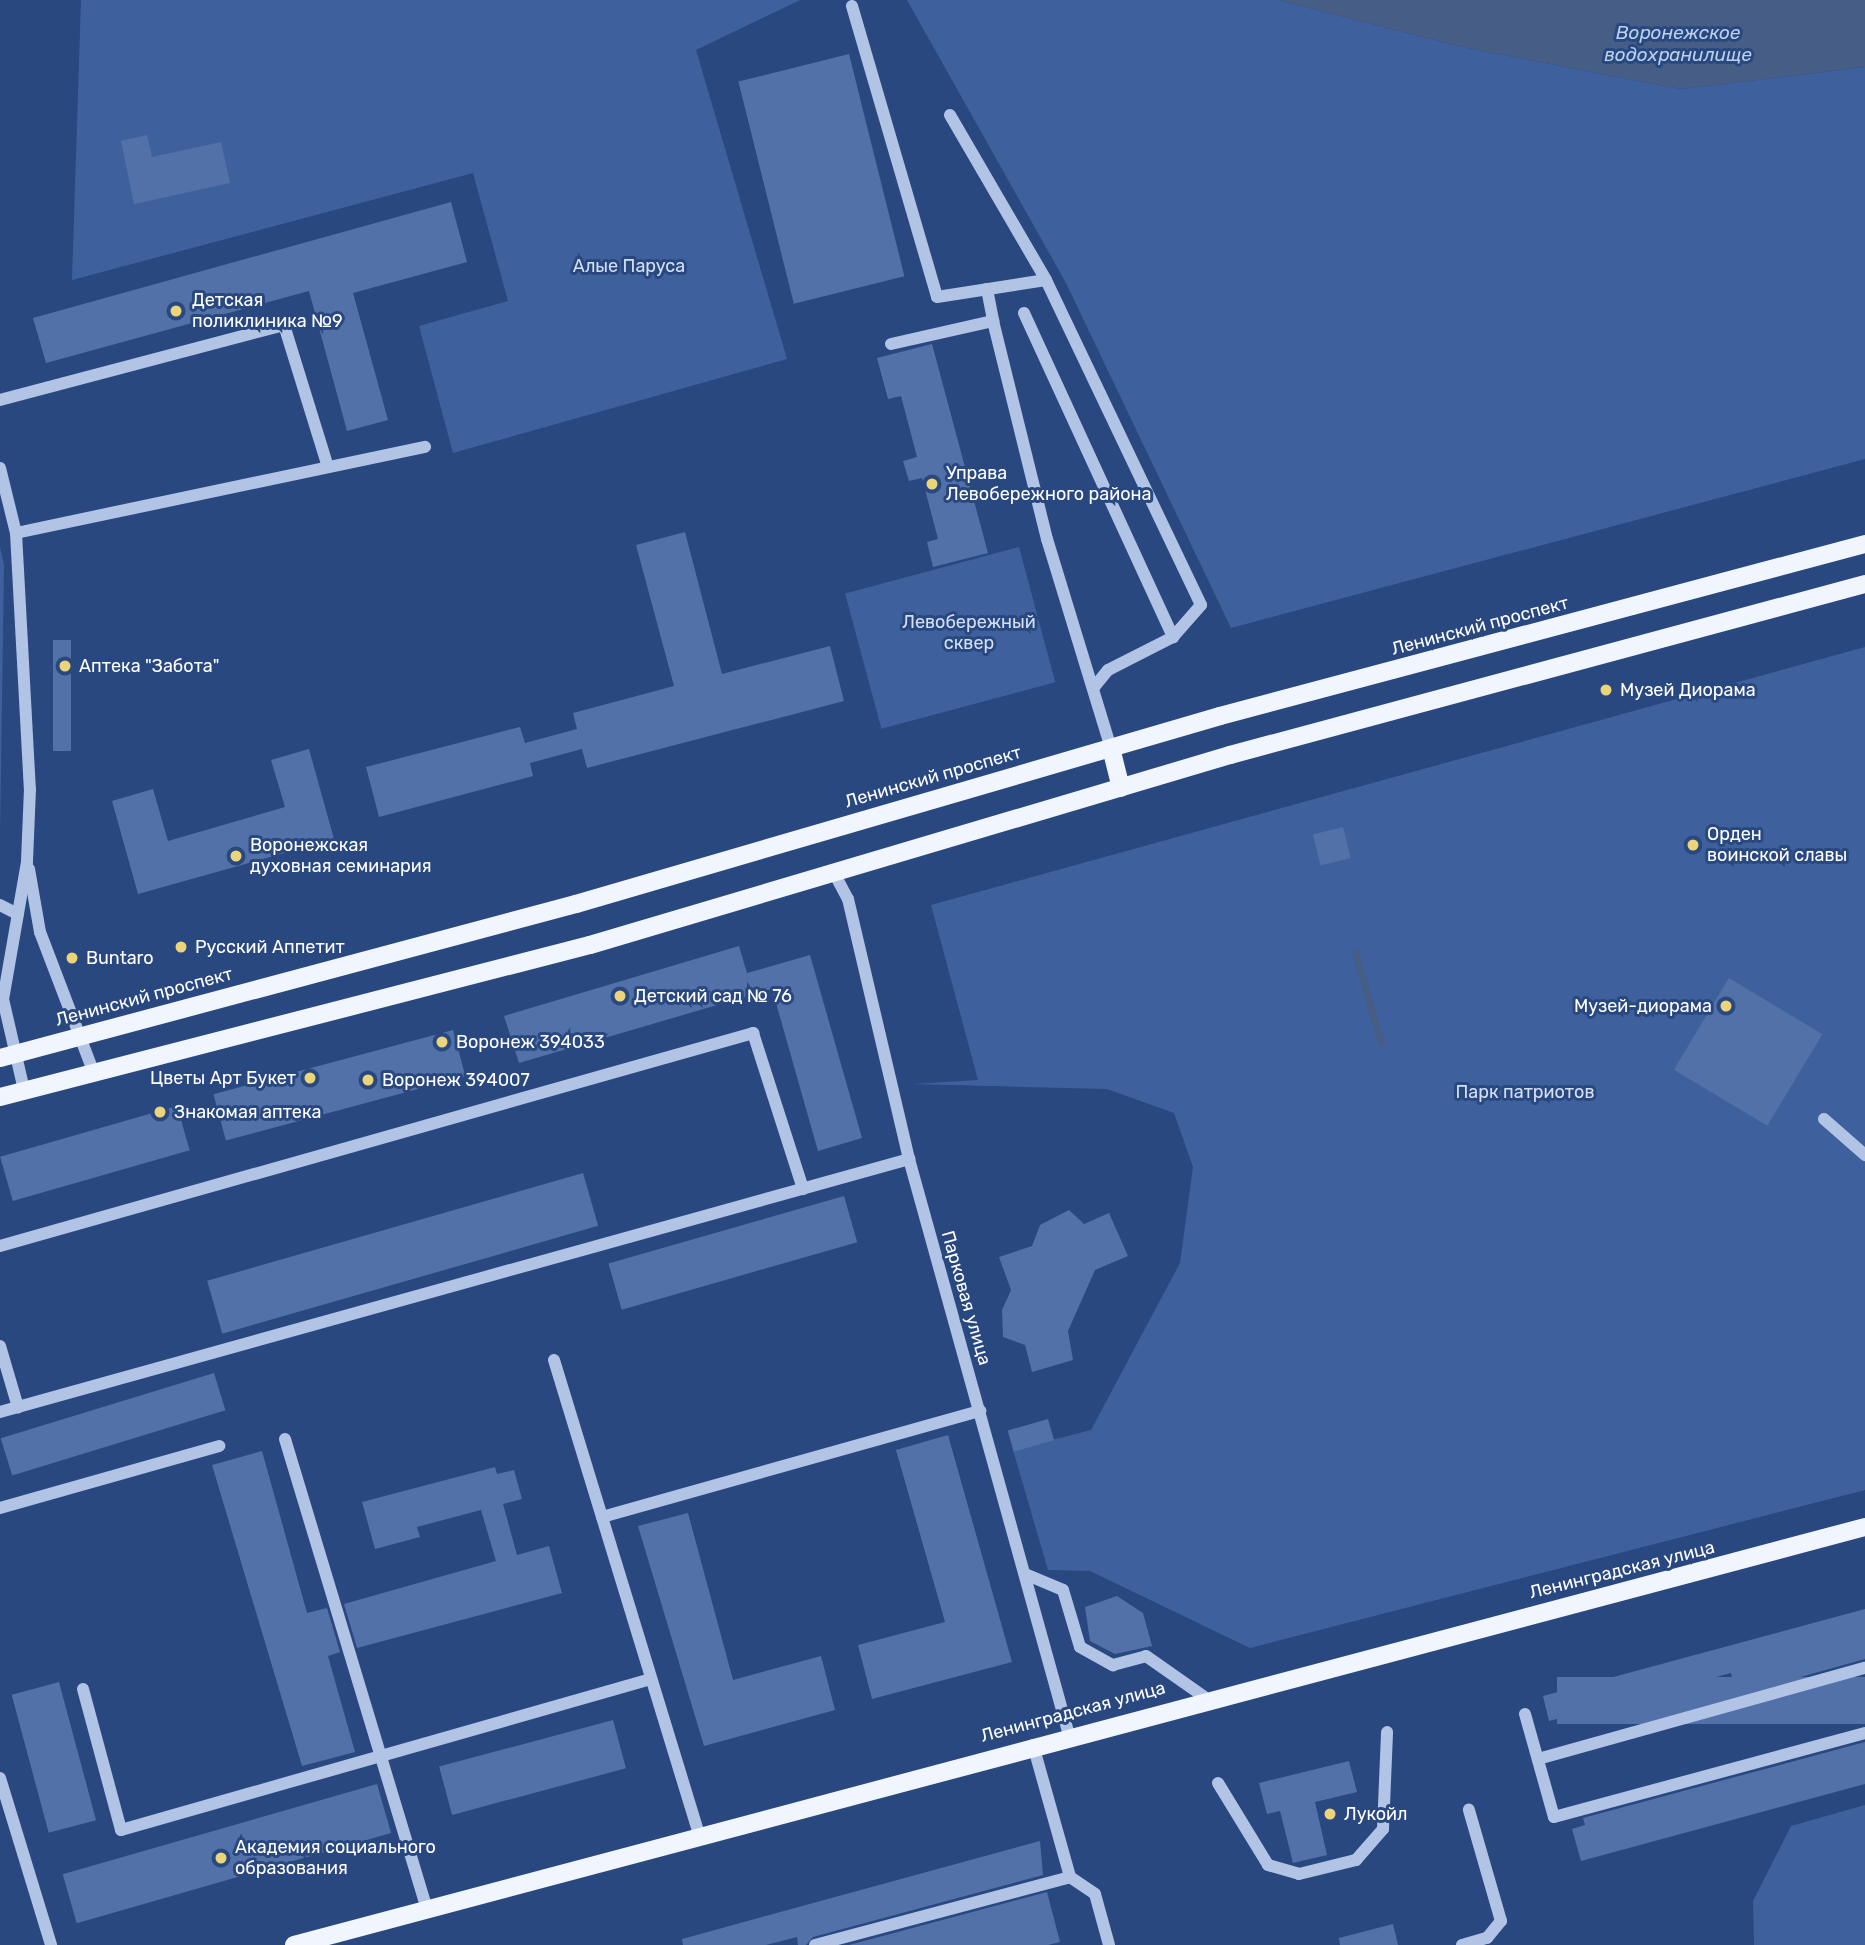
<!DOCTYPE html>
<meta charset="utf-8">
<style>
body{margin:0}
#map{position:relative;width:1865px;height:1945px;overflow:hidden;background:#294880;font-family:Rubik,sans-serif}
div>[style]{position:absolute}
.green>*{inset:0;background:#3e619d;transform-origin:0 0}
.water>*{inset:0;background:#465d85}
.stream>*{height:7px;margin:-3.5px;padding:0 3.5px;transform-origin:3.5px;border-radius:3.5px;background:#465d85}
.building>*{inset:0;background:#5271a9;transform-origin:0 0}
.minor>*{height:12px;margin:-6px;padding:0 6px;transform-origin:6px;border-radius:6px;background:#b1c4e5}
.major>*{height:18px;margin:-9px;padding:0 9px;transform-origin:9px;border-radius:9px;background:#f1f5fd}
.dots>*{width:19px;height:19px;translate:-50% -50%;box-sizing:border-box;border:4px solid #294880;border-radius:50%}
span{translate:-50% -50%;white-space:nowrap;text-align:center;line-height:1.15;-webkit-text-stroke:6px #294880;paint-order:stroke}
.park-label{font-size:18px;color:#d4e0f5}
.poi-label{font-size:18px;color:#fff}
.left{translate:0 -50%;text-align:left}
.right{translate:-100% -50%;text-align:right}
.street-label{font-size:18px;color:#fff}
.water-label{font-size:19px;color:#bccfed;font-style:italic}
</style>
<div id="map">
<div class="green">
<div style="clip-path:polygon(81px 0,800px 0,696px 50px,787px 359px,453px 453px,419px 326px,508px 301px,473px 173px,72px 280px)"></div>
<div style="clip-path:polygon(907px 0,1278px 0,1467px 48px,1681px 89px,1865px 67px,1865px 459px,1231px 628px,1066px 283px)"></div>
<div style="clip-path:polygon(0 547px,4px 565px,0 834px)"></div>
<div style="left:1019px;top:547px;width:140px;height:180px;rotate:75deg"></div>
<div style="clip-path:polygon(1865px 647px,1865px 1490px,1250px 1648px,1090px 1571px,1048px 1570px,1013px 1450px,1091px 1430px,1180px 1263px,1193px 1167px,1174px 1113px,1107px 1089px,913px 1084px,978px 1080px,931px 905px)"></div>
<div style="clip-path:polygon(1865px 1805px,1865px 1945px,1754px 1945px,1753px 1901px,1791px 1826px)"></div>
</div>
<div class="water">
<div style="clip-path:polygon(1278px 0,1865px 0,1865px 67px,1681px 89px,1467px 48px)"></div>
</div>
<div class="stream">
<div style="left:1355px;top:952px;width:95px;rotate:74.1deg"></div>
</div>
<div class="building">
<div style="left:849px;top:54px;width:229px;height:114px;rotate:76deg"></div>
<div style="clip-path:polygon(147px 135px,152px 157px,221px 142px,230px 183px,134px 204px,121px 141px)"></div>
<div style="clip-path:polygon(451px 202px,467px 262px,353px 293px,388px 420px,347px 431px,309px 291px,46px 363px,33px 318px)"></div>
<div style="clip-path:polygon(932px 344px,988px 553px,933px 567px,927px 542px,938px 539px,922px 478px,909px 481px,903px 461px,917px 457px,901px 396px,888px 399px,877px 358px)"></div>
<div style="clip-path:polygon(685px 532px,722px 674px,830px 646px,844px 701px,587px 768px,582px 749px,530px 763px,533px 776px,379px 817px,366px 767px,520px 727px,525px 743px,577px 729px,573px 713px,674px 686px,636px 545px)"></div>
<div style="left:53px;top:640px;width:18px;height:111px"></div>
<div style="clip-path:polygon(309px 749px,334px 839px,138px 894px,112px 801px,153px 789px,168px 841px,285px 807px,271px 760px)"></div>
<div style="left:1343px;top:827px;width:32px;height:31px;rotate:76deg"></div>
<div style="clip-path:polygon(739px 946px,747px 973px,810px 955px,862px 1138px,818px 1151px,772px 989px,519px 1063px,504px 1016px)"></div>
<div style="left:1729px;top:978px;width:109px;height:107px;rotate:31deg"></div>
<div style="left:453px;top:1030px;width:48px;height:248px;rotate:75deg"></div>
<div style="left:177px;top:1106px;width:46px;height:184px;rotate:74deg"></div>
<div style="left:583px;top:1173px;width:55px;height:391px;rotate:74deg"></div>
<div style="left:844px;top:1196px;width:48px;height:245px;rotate:74deg"></div>
<div style="clip-path:polygon(1069px 1210px,1084px 1224px,1109px 1213px,1128px 1256px,1095px 1270px,1068px 1331px,1073px 1360px,1032px 1372px,1025px 1345px,1003px 1337px,1002px 1310px,1011px 1290px,999px 1257px,1032px 1246px,1040px 1225px)"></div>
<div style="left:214px;top:1373px;width:39px;height:223px;rotate:73deg"></div>
<div style="left:1048px;top:1419px;width:22px;height:42px;rotate:74deg"></div>
<div style="clip-path:polygon(948px 1435px,1012px 1662px,872px 1699px,858px 1645px,945px 1622px,896px 1450px)"></div>
<div style="clip-path:polygon(262px 1451px,307px 1613px,327px 1608px,340px 1652px,328px 1656px,355px 1752px,302px 1766px,212px 1465px)"></div>
<div style="clip-path:polygon(495px 1467px,497px 1474px,514px 1470px,522px 1499px,503px 1504px,517px 1555px,549px 1546px,562px 1593px,357px 1648px,344px 1604px,496px 1561px,481px 1510px,417px 1527px,420px 1537px,375px 1549px,362px 1502px)"></div>
<div style="clip-path:polygon(688px 1513px,733px 1680px,821px 1656px,835px 1710px,704px 1746px,638px 1526px)"></div>
<div style="clip-path:polygon(1117px 1596px,1143px 1613px,1152px 1646px,1115px 1654px,1090px 1641px,1085px 1607px)"></div>
<div style="clip-path:polygon(1865px 1609px,1865px 1659px,1736px 1695px,1731px 1673px,1549px 1721px,1543px 1696px)"></div>
<div style="left:1865px;top:1677px;width:47px;height:308px;rotate:90deg"></div>
<div style="left:59px;top:1682px;width:143px;height:49px;rotate:75deg"></div>
<div style="left:613px;top:1720px;width:50px;height:180px;rotate:75deg"></div>
<div style="clip-path:polygon(1865px 1742px,1865px 1784px,1581px 1861px,1572px 1829px,1585px 1825px,1583px 1818px)"></div>
<div style="clip-path:polygon(1349px 1761px,1357px 1792px,1315px 1802px,1327px 1855px,1293px 1863px,1280px 1811px,1267px 1814px,1259px 1783px)"></div>
<div style="left:377px;top:1784px;width:51px;height:327px;rotate:74deg"></div>
<div style="clip-path:polygon(1040px 1841px,1043px 1875px,813px 1937px,806px 1945px,798px 1945px,797px 1937px,766px 1945px,683px 1945px,682px 1939px)"></div>
<div style="clip-path:polygon(1047px 1892px,1060px 1942px,1048px 1945px,849px 1945px)"></div>
<div style="clip-path:polygon(1393px 1924px,1398px 1945px,1340px 1945px,1339px 1938px)"></div>
</div>
<div class="minor">
<div style="left:852px;top:6px;width:303px;rotate:73.7deg"></div>
<div style="left:937px;top:297px;width:110px;rotate:-8.9deg"></div>
<div style="left:950px;top:115px;width:191px;rotate:59.8deg"></div>
<div style="left:1046px;top:280px;width:360px;rotate:64.5deg"></div>
<div style="left:1201px;top:605px;width:43px;rotate:131.2deg"></div>
<div style="left:1173px;top:637px;width:73px;rotate:153.1deg"></div>
<div style="left:1108px;top:670px;width:22px;rotate:129deg"></div>
<div style="left:987px;top:289px;width:33px;rotate:79deg"></div>
<div style="left:1024px;top:313px;width:357px;rotate:65.3deg"></div>
<div style="left:891px;top:344px;width:105px;rotate:-12.7deg"></div>
<div style="left:993px;top:321px;width:225px;rotate:76.1deg"></div>
<div style="left:1047px;top:539px;width:219px;rotate:73deg"></div>
<div style="left:0;top:400px;width:294px;rotate:-14.8deg"></div>
<div style="left:284px;top:325px;width:145px;rotate:72.8deg"></div>
<div style="left:0;top:468px;width:67px;rotate:76.2deg"></div>
<div style="left:16px;top:533px;width:256px;rotate:86.9deg"></div>
<div style="left:30px;top:789px;width:73px;rotate:92.4deg"></div>
<div style="left:27px;top:862px;width:139px;rotate:99.9deg"></div>
<div style="left:3px;top:999px;width:93px;rotate:77deg"></div>
<div style="left:16px;top:533px;width:418px;rotate:-11.9deg"></div>
<div style="left:29px;top:869px;width:64px;rotate:80.1deg"></div>
<div style="left:40px;top:932px;width:149px;rotate:69.1deg"></div>
<div style="left:833px;top:871px;width:32px;rotate:62deg"></div>
<div style="left:848px;top:899px;width:267px;rotate:76.8deg"></div>
<div style="left:909px;top:1159px;width:598px;rotate:74.48deg"></div>
<div style="left:0;top:905px;width:20px;rotate:27deg"></div>
<div style="left:1824px;top:1119px;width:55px;rotate:41.3deg"></div>
<div style="left:0;top:1246px;width:783px;rotate:-15.79deg"></div>
<div style="left:753px;top:1033px;width:164px;rotate:72.2deg"></div>
<div style="left:0;top:1346px;width:64px;rotate:73.6deg"></div>
<div style="left:554px;top:1360px;width:497px;rotate:73deg"></div>
<div style="left:0;top:1412px;width:944px;rotate:-15.55deg"></div>
<div style="left:285px;top:1439px;width:491px;rotate:73.2deg"></div>
<div style="left:0;top:1508px;width:228px;rotate:-15.8deg"></div>
<div style="left:602px;top:1517px;width:393px;rotate:-15.7deg"></div>
<div style="left:1025px;top:1574px;width:41px;rotate:22.8deg"></div>
<div style="left:1063px;top:1590px;width:59px;rotate:73.4deg"></div>
<div style="left:1080px;top:1647px;width:38px;rotate:29deg"></div>
<div style="left:1113px;top:1665px;width:34px;rotate:-15deg"></div>
<div style="left:1146px;top:1656px;width:73px;rotate:35deg"></div>
<div style="left:83px;top:1689px;width:146px;rotate:74.9deg"></div>
<div style="left:121px;top:1830px;width:551px;rotate:-15.9deg"></div>
<div style="left:1525px;top:1714px;width:107px;rotate:74.3deg"></div>
<div style="left:1554px;top:1817px;width:322px;rotate:-15.1deg"></div>
<div style="left:1033px;top:1745px;width:137px;rotate:74.3deg"></div>
<div style="left:1070px;top:1877px;width:30px;rotate:34deg"></div>
<div style="left:1095px;top:1894px;width:53px;rotate:74.6deg"></div>
<div style="left:1538px;top:1759px;width:339px;rotate:-15.6deg"></div>
<div style="left:0;top:1778px;width:175px;rotate:73deg"></div>
<div style="left:1218px;top:1783px;width:96px;rotate:58.6deg"></div>
<div style="left:1268px;top:1865px;width:32px;rotate:16deg"></div>
<div style="left:1299px;top:1874px;width:59px;rotate:-13.8deg"></div>
<div style="left:1356px;top:1860px;width:41px;rotate:-48.9deg"></div>
<div style="left:1383px;top:1829px;width:97px;rotate:-87.6deg"></div>
<div style="left:815px;top:1945px;width:264px;rotate:-14.9deg"></div>
<div style="left:1462px;top:1945px;width:26px;rotate:-16deg"></div>
<div style="left:1487px;top:1938px;width:22px;rotate:-51deg"></div>
<div style="left:1501px;top:1921px;width:116px;rotate:-106.1deg"></div>
</div>
<div class="major">
<div style="left:1111px;top:748px;width:41px;rotate:76deg"></div>
<div style="left:0;top:1058px;width:596px;rotate:-14.97deg"></div>
<div style="left:576px;top:904px;width:671px;rotate:-16.27deg"></div>
<div style="left:1220px;top:716px;width:668px;rotate:-14.93deg"></div>
<div style="left:0;top:1097px;width:609px;rotate:-14.45deg"></div>
<div style="left:590px;top:945px;width:668px;rotate:-16.53deg"></div>
<div style="left:1230px;top:755px;width:658px;rotate:-15.07deg"></div>
<div style="left:294px;top:1945px;width:1626px;rotate:-14.9deg"></div>
</div>
<div class="dots">
<div style="left:176px;top:311px;background:#ecd478"></div>
<div style="left:932px;top:484px;background:#ecd478"></div>
<div style="left:65px;top:666px;background:#ecd478"></div>
<div style="left:1606px;top:690px;background:#ecd478"></div>
<div style="left:1693px;top:845px;background:#ecd478"></div>
<div style="left:236px;top:856px;background:#ecd478"></div>
<div style="left:181px;top:947px;background:#ecd478"></div>
<div style="left:72px;top:958px;background:#ecd478"></div>
<div style="left:620px;top:996px;background:#ecd478"></div>
<div style="left:1726px;top:1006px;background:#ecd478"></div>
<div style="left:442px;top:1042px;background:#ecd478"></div>
<div style="left:310px;top:1078px;background:#ecd478"></div>
<div style="left:368px;top:1080px;background:#ecd478"></div>
<div style="left:160px;top:1112px;background:#ecd478"></div>
<div style="left:1330px;top:1814px;background:#ecd478"></div>
<div style="left:221px;top:1858px;background:#ecd478"></div>
</div>
<div class="park-label">
<span style="left:629px;top:266px">Алые Паруса</span>
<span style="left:969px;top:633px">Левобережный<br>сквер</span>
<span style="left:1525px;top:1092px">Парк патриотов</span>
</div>
<div class="poi-label">
<span class="left" style="left:192px;top:311px">Детская<br>поликлиника №9</span>
<span class="left" style="left:946px;top:484px">Управа<br>Левобережного района</span>
<span class="left" style="left:79px;top:666px">Аптека "Забота"</span>
<span class="left" style="left:1620px;top:690px">Музей Диорама</span>
<span class="left" style="left:1707px;top:845px">Орден<br>воинской славы</span>
<span class="left" style="left:250px;top:856px">Воронежская<br>духовная семинария</span>
<span class="left" style="left:195px;top:947px">Русский Аппетит</span>
<span class="left" style="left:86px;top:958px">Buntaro</span>
<span class="left" style="left:634px;top:996px">Детский сад № 76</span>
<span class="right" style="left:1712px;top:1006px">Музей-диорама</span>
<span class="left" style="left:456px;top:1042px">Воронеж 394033</span>
<span class="right" style="left:296px;top:1078px">Цветы Арт Букет</span>
<span class="left" style="left:382px;top:1080px">Воронеж 394007</span>
<span class="left" style="left:174px;top:1112px">Знакомая аптека</span>
<span class="left" style="left:1344px;top:1814px">Лукойл</span>
<span class="left" style="left:235px;top:1858px">Академия социального<br>образования</span>
</div>
<div class="street-label">
<span style="left:1480px;top:626px;rotate:-15deg">Ленинский проспект</span>
<span style="left:933px;top:777px;rotate:-16deg">Ленинский проспект</span>
<span style="left:144px;top:997px;rotate:-15deg">Ленинский проспект</span>
<span style="left:966px;top:1298px;rotate:74deg">Парковая улица</span>
<span style="left:1622px;top:1570px;rotate:-14deg">Ленинградская улица</span>
<span style="left:1073px;top:1712px;rotate:-15deg">Ленинградская улица</span>
</div>
<div class="water-label">
<span style="left:1678px;top:44px">Воронежское<br>водохранилище</span>
</div>
</div>
